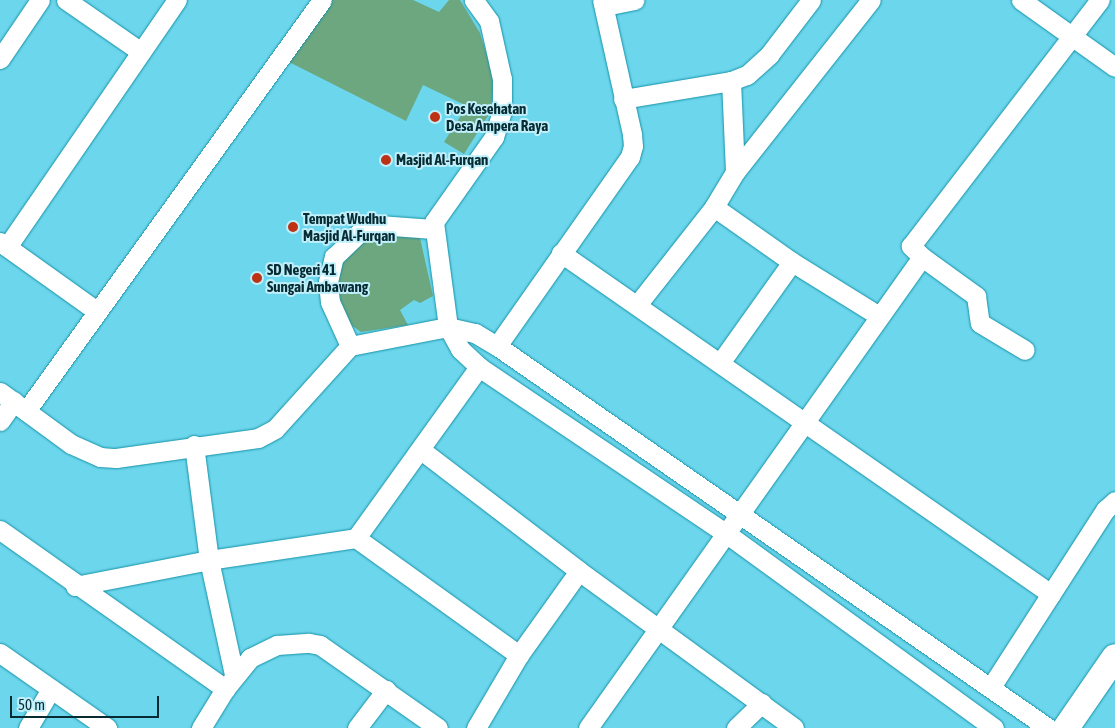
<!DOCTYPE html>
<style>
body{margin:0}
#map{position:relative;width:1115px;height:728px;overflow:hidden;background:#6cd6ec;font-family:"Asap Condensed",sans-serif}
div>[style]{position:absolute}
.green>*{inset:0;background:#6da77f}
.roads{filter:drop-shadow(0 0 1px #1793a8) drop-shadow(0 0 1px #1793a8)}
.street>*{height:19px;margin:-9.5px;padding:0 9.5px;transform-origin:9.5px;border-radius:9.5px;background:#fff}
.secondary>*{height:26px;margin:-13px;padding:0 13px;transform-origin:13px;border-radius:13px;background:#fff}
.dots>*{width:14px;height:14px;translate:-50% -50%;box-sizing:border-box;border:2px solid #bfeffa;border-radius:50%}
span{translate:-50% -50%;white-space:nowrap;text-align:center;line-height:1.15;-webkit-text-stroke:4px #bfeffa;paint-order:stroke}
.poi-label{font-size:15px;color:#072b32;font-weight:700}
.left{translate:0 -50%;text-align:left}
.scale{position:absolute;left:10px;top:696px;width:149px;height:22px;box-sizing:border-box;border:2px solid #072b32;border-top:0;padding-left:6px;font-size:15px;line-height:18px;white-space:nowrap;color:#072b32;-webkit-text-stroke:4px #bfeffa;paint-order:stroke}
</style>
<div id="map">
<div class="green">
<div style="clip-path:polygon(330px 0,413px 0,439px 12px,449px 0,460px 0,480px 33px,494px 78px,491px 111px,464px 154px,444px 142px,467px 106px,423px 85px,406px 121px,287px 61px)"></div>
<div style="clip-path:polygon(369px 231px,403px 231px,420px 238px,433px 296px,420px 303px,414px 300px,400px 310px,408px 325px,361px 332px,351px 325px,332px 285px,343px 252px)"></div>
</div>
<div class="roads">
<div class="street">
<div style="left:66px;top:0;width:91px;rotate:34.7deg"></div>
<div style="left:1021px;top:0;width:115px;rotate:35.5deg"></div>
<div style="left:604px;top:6px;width:31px;rotate:-11deg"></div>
<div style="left:0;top:59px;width:71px;rotate:-55.9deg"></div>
<div style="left:623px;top:99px;width:109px;rotate:-9.5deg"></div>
<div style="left:731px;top:81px;width:17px;rotate:-21deg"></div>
<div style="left:747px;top:75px;width:30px;rotate:-42deg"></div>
<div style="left:769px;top:55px;width:69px;rotate:-52.6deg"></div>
<div style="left:735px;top:172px;width:219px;rotate:-51.7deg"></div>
<div style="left:714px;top:207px;width:95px;rotate:35.2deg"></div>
<div style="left:792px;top:262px;width:102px;rotate:31.8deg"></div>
<div style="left:0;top:242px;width:120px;rotate:35.5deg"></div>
<div style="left:7px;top:247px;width:300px;rotate:-55.5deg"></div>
<div style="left:561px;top:253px;width:597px;rotate:34.83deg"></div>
<div style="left:922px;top:257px;width:16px;rotate:-135deg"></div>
<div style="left:911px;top:246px;width:310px;rotate:-52.5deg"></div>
<div style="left:637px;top:305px;width:125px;rotate:-51.8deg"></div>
<div style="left:714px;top:207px;width:41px;rotate:-59deg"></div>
<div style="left:735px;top:172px;width:91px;rotate:-92.5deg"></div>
<div style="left:448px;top:327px;width:28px;rotate:13deg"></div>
<div style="left:475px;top:333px;width:26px;rotate:31deg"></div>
<div style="left:497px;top:346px;width:670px;rotate:34.73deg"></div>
<div style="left:448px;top:327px;width:25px;rotate:61deg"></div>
<div style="left:460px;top:349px;width:26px;rotate:43deg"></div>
<div style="left:479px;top:367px;width:299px;rotate:34deg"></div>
<div style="left:727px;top:534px;width:330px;rotate:36deg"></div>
<div style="left:350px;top:346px;width:48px;rotate:-114.4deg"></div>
<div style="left:330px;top:302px;width:20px;rotate:-96deg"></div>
<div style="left:328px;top:282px;width:26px;rotate:-77deg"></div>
<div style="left:334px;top:257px;width:42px;rotate:-44deg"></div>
<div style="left:364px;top:228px;width:15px;rotate:-11deg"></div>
<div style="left:379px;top:225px;width:54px;rotate:4.2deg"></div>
<div style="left:497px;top:346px;width:231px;rotate:-54.9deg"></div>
<div style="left:630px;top:157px;width:11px;rotate:-75deg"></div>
<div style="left:633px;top:146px;width:12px;rotate:-95deg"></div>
<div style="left:632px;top:134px;width:137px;rotate:-102.6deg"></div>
<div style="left:720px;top:363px;width:124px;rotate:-54.5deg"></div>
<div style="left:0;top:392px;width:88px;rotate:36.2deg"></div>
<div style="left:71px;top:444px;width:32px;rotate:24deg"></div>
<div style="left:100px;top:457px;width:16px;rotate:4deg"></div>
<div style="left:116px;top:458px;width:143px;rotate:-8deg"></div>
<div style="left:258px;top:438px;width:19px;rotate:-28deg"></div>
<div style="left:275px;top:429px;width:112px;rotate:-47.9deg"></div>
<div style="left:350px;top:346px;width:100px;rotate:-11deg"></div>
<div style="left:448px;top:327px;width:106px;rotate:-97.6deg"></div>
<div style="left:434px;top:222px;width:104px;rotate:-54.8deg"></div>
<div style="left:494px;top:137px;width:27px;rotate:-73deg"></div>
<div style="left:502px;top:111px;width:32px;rotate:-90deg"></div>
<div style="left:502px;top:79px;width:59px;rotate:-102.6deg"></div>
<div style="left:489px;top:21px;width:26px;rotate:-126deg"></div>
<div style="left:26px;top:411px;width:506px;rotate:-54.24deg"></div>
<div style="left:0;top:421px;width:24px;rotate:-55deg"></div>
<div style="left:194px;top:445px;width:116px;rotate:82.6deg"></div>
<div style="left:209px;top:560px;width:118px;rotate:77.7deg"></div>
<div style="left:421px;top:450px;width:199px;rotate:37.4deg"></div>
<div style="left:579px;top:571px;width:266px;rotate:36.1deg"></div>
<div style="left:0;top:530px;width:276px;rotate:35.2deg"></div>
<div style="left:225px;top:689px;width:46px;rotate:121.6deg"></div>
<div style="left:356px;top:538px;width:201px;rotate:35.7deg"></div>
<div style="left:519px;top:655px;width:103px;rotate:-54.5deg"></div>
<div style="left:75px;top:586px;width:136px;rotate:-11deg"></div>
<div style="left:209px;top:560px;width:149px;rotate:-8.5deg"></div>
<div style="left:356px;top:538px;width:211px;rotate:-54.3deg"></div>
<div style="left:0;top:653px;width:131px;rotate:35deg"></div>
<div style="left:991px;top:687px;width:211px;rotate:-57.2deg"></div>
<div style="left:1105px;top:510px;width:13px;rotate:-42deg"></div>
<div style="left:225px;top:689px;width:40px;rotate:-51deg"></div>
<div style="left:250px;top:658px;width:30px;rotate:-26deg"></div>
<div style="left:277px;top:645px;width:32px;rotate:-4deg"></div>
<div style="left:309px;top:643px;width:11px;rotate:10deg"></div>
<div style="left:320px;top:645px;width:144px;rotate:35.1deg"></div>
<div style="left:28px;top:728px;width:45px;rotate:-59.5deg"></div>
<div style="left:357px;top:728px;width:48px;rotate:-52.7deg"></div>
<div style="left:476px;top:728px;width:85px;rotate:-59.5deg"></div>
<div style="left:588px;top:728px;width:577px;rotate:-54.66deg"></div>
<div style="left:922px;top:257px;width:67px;rotate:35.8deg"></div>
<div style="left:976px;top:296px;width:27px;rotate:82deg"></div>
<div style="left:980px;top:323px;width:52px;rotate:31deg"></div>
<div style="left:736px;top:728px;width:36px;rotate:-44deg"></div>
</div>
<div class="secondary">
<div style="left:1066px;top:728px;width:86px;rotate:-55.4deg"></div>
</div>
</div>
<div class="dots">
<div style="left:435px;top:117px;background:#bd3215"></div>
<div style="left:386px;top:160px;background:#bd3215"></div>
<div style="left:293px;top:227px;background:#bd3215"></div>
<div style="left:257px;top:278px;background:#bd3215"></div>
</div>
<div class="poi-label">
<span class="left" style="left:446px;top:117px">Pos Kesehatan<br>Desa Ampera Raya</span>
<span class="left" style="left:396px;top:160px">Masjid Al-Furqan</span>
<span class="left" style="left:303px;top:227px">Tempat Wudhu<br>Masjid Al-Furqan</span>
<span class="left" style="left:267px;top:278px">SD Negeri 41<br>Sungai Ambawang</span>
</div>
<div class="scale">50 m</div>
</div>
